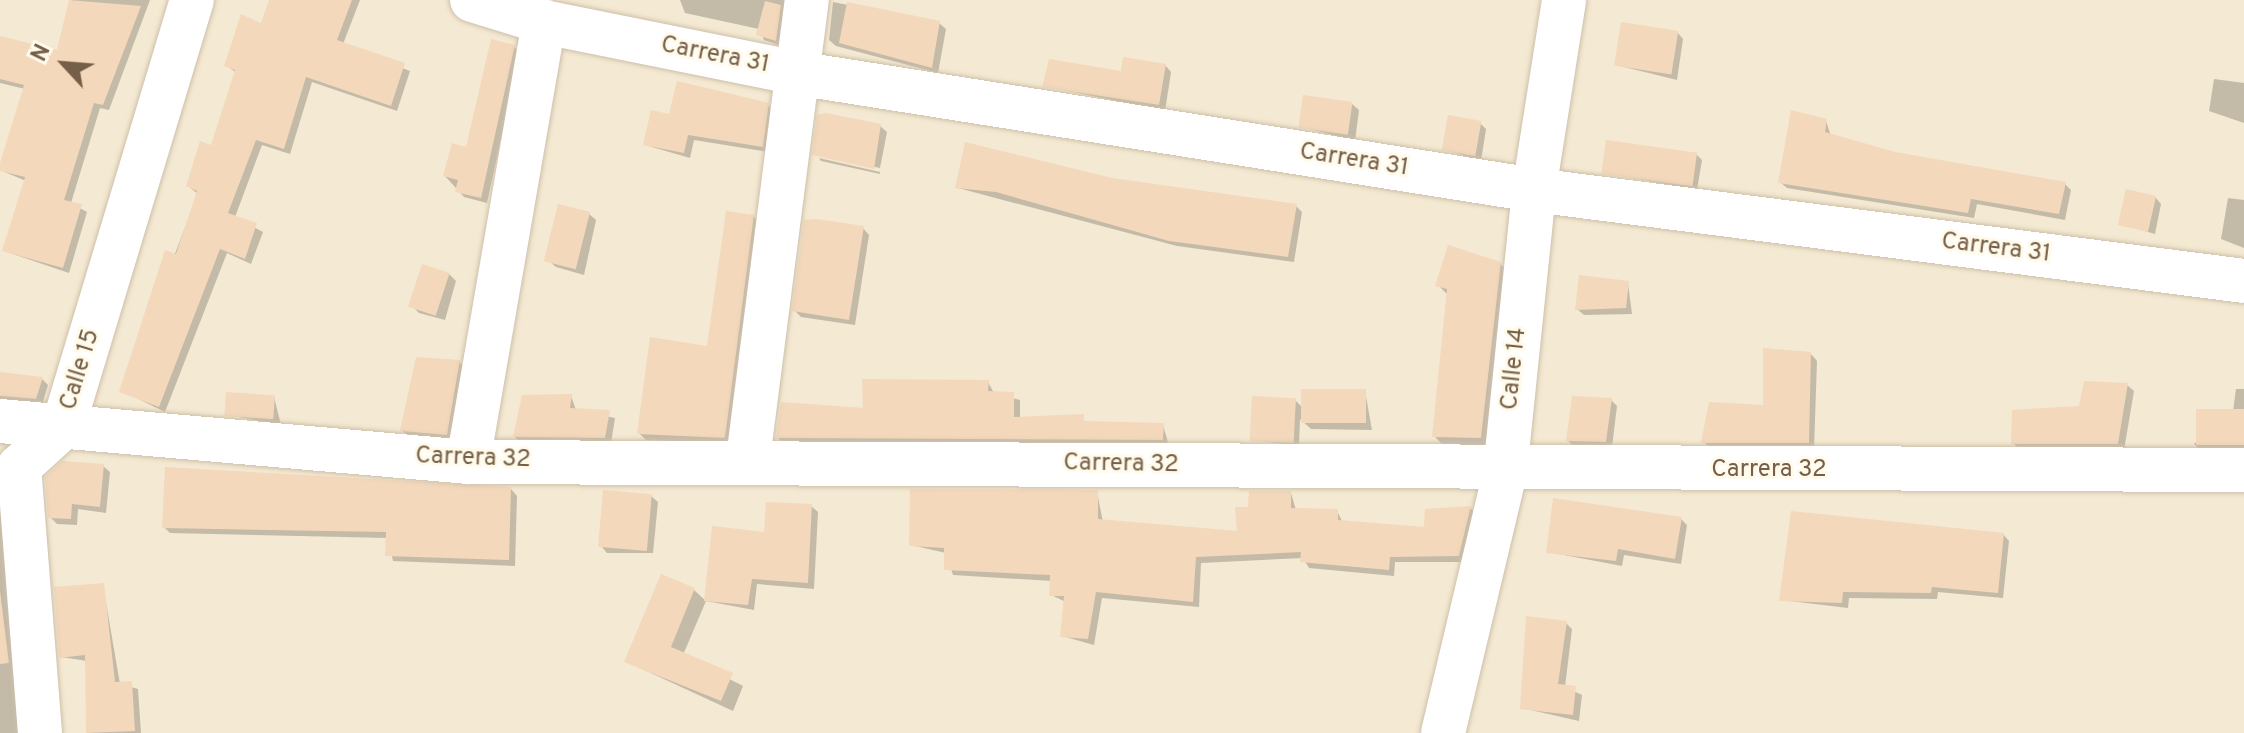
<!DOCTYPE html>
<style>
body{margin:0}
#map{position:relative;width:2244px;height:733px;overflow:hidden;background:#fdf6e3;font-family:Overpass,sans-serif}
div>[style]{position:absolute}
.residential>*{inset:0;background:#f4e9d2;transform-origin:0 0}
.shadow>*{inset:0;background:#0003}
.building>*{inset:0;background:#f3d8bb;transform-origin:0 0}
.roads{filter:drop-shadow(0 0 2px #cebfaa) drop-shadow(0 0 2px #cebfaa)}
.minor>*{height:44px;margin:-22px;padding:0 22px;transform-origin:22px;border-radius:22px;background:#fff}
span{translate:-50% -50%;white-space:nowrap;text-align:center;line-height:1.15;-webkit-text-stroke:6px #fffaea;paint-order:stroke}
.street-label{font-size:24px;color:#755f49}
.north{position:absolute;left:24px;top:24px;width:80px;height:80px;-webkit-text-stroke:6px #fffaea;paint-order:stroke;rotate:296deg;font-size:22px;font-weight:700;line-height:32px;text-align:center;color:#755f49}
.north::after{content:'';display:block;margin:auto;width:28px;height:36px;background:#755f49;clip-path:polygon(50% 0,100% 100%,50% 72%,0 100%)}
</style>
<div id="map">
<div class="residential">
<div style="left:0;top:0;width:2244px;height:733px"></div>
</div>
<div class="shadow">
<div style="clip-path:polygon(71px 0,150px 0,109px 110px,100px 108px,71px 203px,87px 212px,69px 273px,4px 251px,26px 181px,0 170px,25px 89px,0 83px,0 38px,58px 52px)"></div>
<div style="clip-path:polygon(271px 0,360px 0,343px 44px,410px 71px,397px 111px,312px 82px,290px 154px,262px 145px,235px 217px,263px 232px,251px 264px,227px 253px,165px 412px,122px 391px,198px 194px,188px 186px,213px 148px,237px 73px,227px 66px,262px 26px)"></div>
<div style="clip-path:polygon(680px 0,791px 0,782px 46px,764px 40px,759px 29px,685px 13px)"></div>
<div style="clip-path:polygon(833px 2px,939px 23px,946px 29px,938px 73px,836px 46px,829px 40px)"></div>
<div style="clip-path:polygon(1677px 32px,1683px 39px,1677px 80px,1616px 65px)"></div>
<div style="clip-path:polygon(514px 47px,520px 53px,487px 203px,464px 197px,445px 176px,467px 150px)"></div>
<div style="clip-path:polygon(1165px 65px,1171px 72px,1165px 111px,1044px 86px)"></div>
<div style="clip-path:polygon(2214px 79px,2244px 83px,2244px 123px,2209px 111px)"></div>
<div style="clip-path:polygon(1352px 104px,1359px 110px,1355px 141px,1299px 126px)"></div>
<div style="clip-path:polygon(768px 105px,774px 112px,769px 152px,694px 140px,690px 158px,645px 145px,670px 116px)"></div>
<div style="clip-path:polygon(1826px 121px,1831px 136px,1894px 154px,2065px 184px,2071px 190px,2065px 220px,1977px 204px,1974px 218px,1787px 188px,1780px 182px)"></div>
<div style="clip-path:polygon(1480px 123px,1486px 129px,1481px 161px,1443px 149px)"></div>
<div style="clip-path:polygon(880px 126px,887px 132px,880px 168px,814px 154px)"></div>
<div style="clip-path:polygon(1696px 154px,1702px 160px,1697px 190px,1602px 172px)"></div>
<div style="clip-path:polygon(819px 158px,880px 172px,880px 174px,821px 161px)"></div>
<div style="clip-path:polygon(1111px 180px,1296px 206px,1302px 212px,1294px 262px,1177px 246px,958px 188px)"></div>
<div style="clip-path:polygon(2155px 197px,2161px 204px,2155px 234px,2121px 224px)"></div>
<div style="clip-path:polygon(2228px 198px,2244px 200px,2244px 248px,2221px 239px)"></div>
<div style="clip-path:polygon(589px 214px,596px 220px,584px 275px,556px 267px,549px 261px)"></div>
<div style="clip-path:polygon(753px 216px,760px 223px,731px 444px,646px 440px,639px 433px,708px 348px)"></div>
<div style="clip-path:polygon(863px 228px,869px 235px,855px 325px,801px 317px,794px 310px)"></div>
<div style="clip-path:polygon(1500px 264px,1510px 273px,1489px 446px,1443px 445px,1434px 436px,1447px 294px,1438px 285px)"></div>
<div style="clip-path:polygon(449px 274px,456px 281px,445px 320px,419px 313px,412px 306px)"></div>
<div style="clip-path:polygon(1628px 283px,1632px 314px,1584px 315px,1577px 309px)"></div>
<div style="clip-path:polygon(1811px 354px,1817px 361px,1814px 449px,1710px 448px,1704px 442px,1765px 407px)"></div>
<div style="clip-path:polygon(459px 362px,466px 368px,453px 440px,408px 437px,402px 430px)"></div>
<div style="clip-path:polygon(0 374px,42px 379px,48px 385px,42px 405px,0 405px)"></div>
<div style="clip-path:polygon(988px 382px,994px 393px,1020px 400px,1020px 419px,1163px 425px,1169px 446px,784px 444px,778px 438px)"></div>
<div style="clip-path:polygon(2127px 385px,2134px 391px,2124px 450px,2020px 450px,2013px 443px)"></div>
<div style="clip-path:polygon(2236px 389px,2244px 389px,2244px 451px,2200px 450px,2194px 444px,2233px 411px)"></div>
<div style="clip-path:polygon(1365px 391px,1372px 430px,1311px 429px,1300px 419px,1299px 446px,1253px 440px,1295px 400px,1304px 409px)"></div>
<div style="clip-path:polygon(571px 396px,576px 410px,615px 418px,611px 443px,521px 443px,515px 437px)"></div>
<div style="clip-path:polygon(274px 397px,281px 425px,228px 415px)"></div>
<div style="clip-path:polygon(1611px 400px,1617px 406px,1612px 447px,1575px 447px,1568px 441px)"></div>
<div style="clip-path:polygon(103px 466px,110px 472px,106px 513px,78px 509px,77px 525px,57px 524px,50px 517px)"></div>
<div style="clip-path:polygon(0 481px,20px 733px,0 733px)"></div>
<div style="clip-path:polygon(511px 489px,517px 496px,515px 566px,393px 561px,388px 538px,170px 533px,164px 527px)"></div>
<div style="clip-path:polygon(1097px 492px,1103px 522px,1239px 534px,1250px 509px,1291px 493px,1296px 510px,1337px 511px,1343px 523px,1426px 529px,1470px 508px,1477px 514px,1465px 562px,1395px 562px,1394px 576px,1309px 568px,1303px 558px,1201px 563px,1199px 607px,1102px 598px,1094px 645px,1062px 636px,1066px 602px,1051px 595px,1052px 581px,953px 575px,946px 553px,911px 545px)"></div>
<div style="clip-path:polygon(651px 496px,658px 502px,653px 553px,607px 553px,601px 546px)"></div>
<div style="clip-path:polygon(811px 506px,818px 512px,814px 589px,757px 584px,754px 610px,706px 601px,766px 534px)"></div>
<div style="clip-path:polygon(1681px 519px,1687px 525px,1681px 564px,1624px 555px,1622px 566px,1548px 552px)"></div>
<div style="clip-path:polygon(2003px 534px,2009px 541px,2003px 598px,1938px 592px,1937px 599px,1849px 598px,1848px 608px,1781px 600px)"></div>
<div style="clip-path:polygon(103px 585px,120px 684px,138px 689px,141px 733px,88px 733px,87px 661px,61px 657px)"></div>
<div style="clip-path:polygon(694px 590px,706px 601px,683px 655px,743px 686px,733px 711px,627px 662px)"></div>
<div style="clip-path:polygon(1565px 622px,1572px 629px,1565px 687px,1582px 695px,1579px 721px,1522px 708px)"></div>
</div>
<div class="building">
<div style="clip-path:polygon(69px 0,141px 6px,103px 105px,94px 103px,64px 200px,82px 204px,63px 268px,2px 251px,25px 177px,0 171px,0 163px,24px 85px,0 79px,0 36px,57px 50px)"></div>
<div style="clip-path:polygon(269px 0,352px 0,337px 40px,405px 63px,391px 106px,306px 77px,284px 149px,256px 140px,228px 213px,257px 223px,245px 259px,220px 249px,159px 407px,119px 392px,165px 250px,176px 254px,197px 191px,186px 186px,200px 141px,211px 145px,235px 70px,224px 66px,241px 14px,261px 23px)"></div>
<div style="clip-path:polygon(765px 1px,781px 5px,776px 41px,756px 35px)"></div>
<div style="clip-path:polygon(847px 2px,940px 21px,932px 68px,839px 43px)"></div>
<div style="left:1621px;top:22px;width:58px;height:44px;rotate:9deg"></div>
<div style="clip-path:polygon(491px 39px,515px 45px,481px 198px,455px 192px,458px 180px,443px 176px,452px 143px,466px 147px)"></div>
<div style="clip-path:polygon(1123px 57px,1166px 64px,1159px 105px,1042px 87px,1049px 59px,1121px 71px)"></div>
<div style="clip-path:polygon(677px 81px,769px 103px,763px 147px,688px 135px,684px 153px,643px 145px,651px 110px,669px 114px)"></div>
<div style="left:1303px;top:95px;width:50px;height:33px;rotate:8deg"></div>
<div style="clip-path:polygon(1791px 110px,1827px 119px,1825px 132px,1895px 152px,2066px 182px,2059px 214px,1971px 199px,1968px 213px,1778px 183px)"></div>
<div style="clip-path:polygon(826px 113px,881px 124px,874px 169px,812px 155px,817px 115px)"></div>
<div style="left:1448px;top:115px;width:34px;height:36px;rotate:10deg"></div>
<div style="left:1606px;top:140px;width:92px;height:34px;rotate:8deg"></div>
<div style="clip-path:polygon(965px 142px,1112px 178px,1297px 204px,1288px 257px,1169px 241px,996px 192px,955px 188px)"></div>
<div style="left:2126px;top:189px;width:31px;height:37px;rotate:13deg"></div>
<div style="left:558px;top:204px;width:33px;height:59px;rotate:14deg"></div>
<div style="clip-path:polygon(726px 211px,754px 215px,725px 438px,637px 434px,650px 337px,707px 346px)"></div>
<div style="clip-path:polygon(816px 219px,864px 226px,849px 320px,792px 311px,804px 220px)"></div>
<div style="clip-path:polygon(1448px 245px,1501px 262px,1481px 438px,1432px 437px,1447px 289px,1435px 286px)"></div>
<div style="left:422px;top:264px;width:29px;height:45px;rotate:18deg"></div>
<div style="clip-path:polygon(1579px 275px,1629px 281px,1626px 308px,1575px 310px)"></div>
<div style="clip-path:polygon(1763px 348px,1811px 352px,1809px 443px,1701px 443px,1709px 402px,1763px 405px)"></div>
<div style="clip-path:polygon(416px 357px,460px 360px,447px 435px,400px 431px)"></div>
<div style="clip-path:polygon(0 372px,43px 377px,36px 399px,0 396px)"></div>
<div style="clip-path:polygon(862px 379px,989px 380px,988px 391px,1014px 392px,1014px 417px,1084px 414px,1084px 421px,1164px 423px,1163px 440px,776px 438px,781px 402px,863px 408px)"></div>
<div style="clip-path:polygon(2084px 381px,2128px 383px,2118px 444px,2011px 444px,2012px 410px,2079px 406px)"></div>
<div style="left:1301px;top:389px;width:65px;height:34px"></div>
<div style="left:226px;top:392px;width:49px;height:24px;rotate:4deg"></div>
<div style="clip-path:polygon(572px 394px,570px 408px,610px 410px,605px 438px,513px 437px,522px 395px)"></div>
<div style="left:1252px;top:396px;width:44px;height:45px;rotate:3deg"></div>
<div style="clip-path:polygon(1572px 396px,1612px 398px,1606px 442px,1566px 441px)"></div>
<div style="left:2244px;top:409px;width:36px;height:48px;rotate:90deg"></div>
<div style="clip-path:polygon(62px 461px,104px 464px,100px 507px,72px 504px,71px 519px,48px 518px,45px 477px)"></div>
<div style="clip-path:polygon(165px 467px,511px 487px,509px 560px,385px 556px,386px 532px,162px 528px)"></div>
<div style="clip-path:polygon(910px 489px,1098px 490px,1098px 519px,1237px 531px,1235px 507px,1248px 507px,1249px 491px,1291px 491px,1291px 508px,1338px 509px,1338px 520px,1424px 527px,1425px 509px,1471px 506px,1459px 556px,1390px 557px,1389px 570px,1300px 562px,1301px 552px,1196px 557px,1193px 602px,1096px 592px,1088px 639px,1060px 637px,1064px 596px,1049px 596px,1050px 575px,944px 570px,944px 548px,909px 546px)"></div>
<div style="left:603px;top:490px;width:49px;height:57px;rotate:5deg"></div>
<div style="clip-path:polygon(1553px 498px,1682px 517px,1675px 559px,1618px 549px,1616px 561px,1546px 553px)"></div>
<div style="clip-path:polygon(766px 502px,812px 504px,808px 583px,752px 579px,748px 605px,704px 601px,712px 526px,764px 532px)"></div>
<div style="clip-path:polygon(1791px 511px,2004px 533px,1998px 593px,1932px 587px,1931px 593px,1843px 592px,1842px 603px,1779px 601px)"></div>
<div style="clip-path:polygon(661px 574px,695px 588px,671px 647px,733px 673px,721px 701px,624px 662px)"></div>
<div style="clip-path:polygon(104px 583px,115px 682px,132px 681px,135px 731px,86px 733px,85px 655px,59px 658px,54px 587px)"></div>
<div style="clip-path:polygon(0 591px,9px 663px,0 664px)"></div>
<div style="clip-path:polygon(1526px 616px,1567px 621px,1558px 684px,1576px 686px,1573px 715px,1520px 709px)"></div>
</div>
<div class="roads">
<div class="minor">
<div style="left:472px;top:0;width:75px;rotate:17deg"></div>
<div style="left:544px;top:22px;width:257px;rotate:11.4deg"></div>
<div style="left:796px;top:73px;width:747px;rotate:9.01deg"></div>
<div style="left:1534px;top:190px;width:716px;rotate:7.3deg"></div>
<div style="left:0;top:421px;width:470px;rotate:5deg"></div>
<div style="left:468px;top:462px;width:1776px;rotate:0.26deg"></div>
<div style="left:748px;top:459px;width:463px;rotate:-82.7deg"></div>
<div style="left:468px;top:462px;width:447px;rotate:-80.2deg"></div>
<div style="left:40px;top:733px;width:267px;rotate:-94.5deg"></div>
<div style="left:19px;top:467px;width:59px;rotate:-42.3deg"></div>
<div style="left:63px;top:427px;width:446px;rotate:-73.2deg"></div>
<div style="left:1443px;top:733px;width:268px;rotate:-76.6deg"></div>
<div style="left:1505px;top:472px;width:283px;rotate:-84.1deg"></div>
<div style="left:1534px;top:190px;width:192px;rotate:-81deg"></div>
</div>
</div>
<div class="street-label">
<span style="left:715px;top:56px;rotate:11deg">Carrera 31</span>
<span style="left:1354px;top:161px;rotate:9deg">Carrera 31</span>
<span style="left:1996px;top:249px;rotate:7deg">Carrera 31</span>
<span style="left:1515px;top:369px;rotate:-84deg">Calle 14</span>
<span style="left:81px;top:370px;rotate:-73deg">Calle 15</span>
<span style="left:473px;top:459px;rotate:2deg">Carrera 32</span>
<span style="left:1121px;top:465px;rotate:1deg">Carrera 32</span>
<span style="left:1769px;top:471px">Carrera 32</span>
</div>
<div class="north">N</div>
</div>
